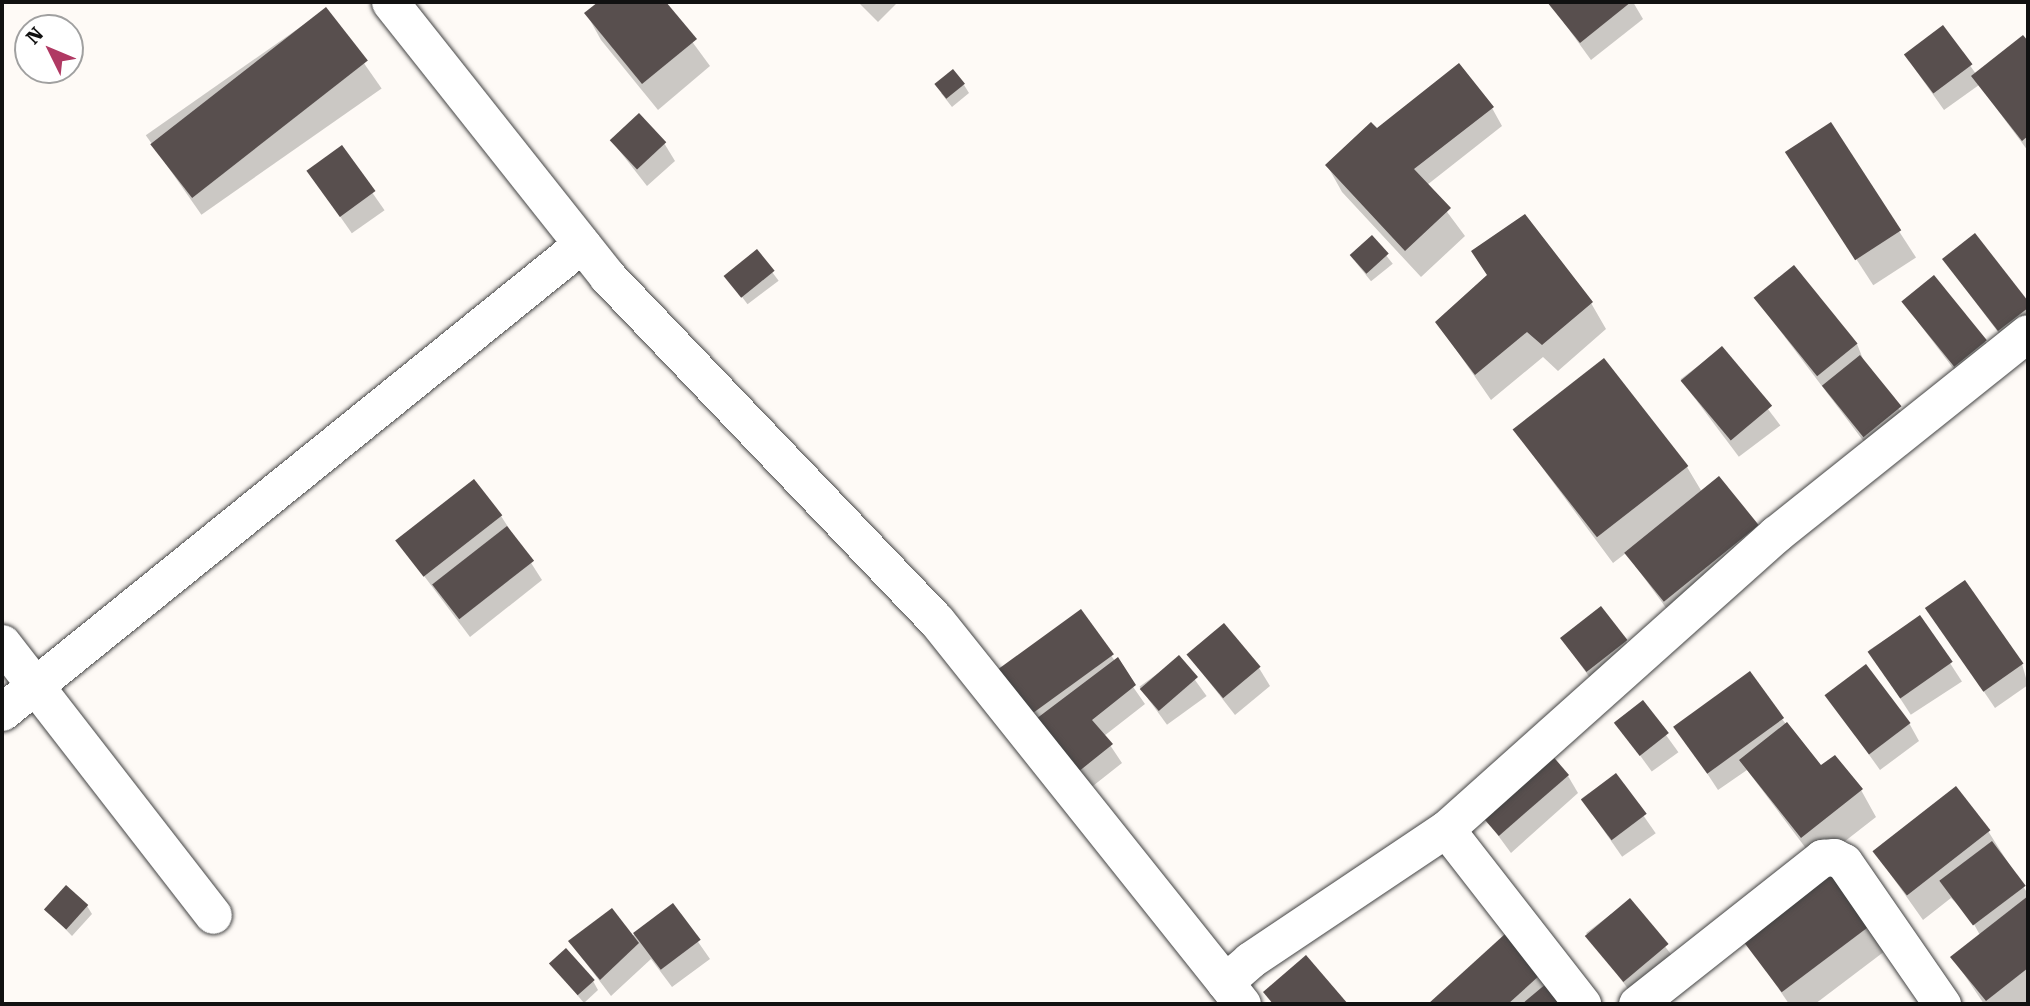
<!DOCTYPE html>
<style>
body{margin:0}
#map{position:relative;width:2030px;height:1006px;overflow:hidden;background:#fefaf6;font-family:"Roboto Serif",serif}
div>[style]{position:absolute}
.shadow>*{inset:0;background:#0003;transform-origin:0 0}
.building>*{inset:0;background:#584f4e;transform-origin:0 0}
.roads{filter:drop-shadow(0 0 2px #444) drop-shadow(0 0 2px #444)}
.street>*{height:37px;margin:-18.5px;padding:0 18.5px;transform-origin:18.5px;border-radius:18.5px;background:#fff}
span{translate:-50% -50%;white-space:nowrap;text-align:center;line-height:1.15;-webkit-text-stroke:7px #fff;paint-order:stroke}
.frame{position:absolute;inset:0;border:4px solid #111;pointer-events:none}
.north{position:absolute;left:14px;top:14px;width:70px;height:70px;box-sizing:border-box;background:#fff;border:2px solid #a0a0a0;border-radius:50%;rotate:313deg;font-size:19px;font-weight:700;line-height:28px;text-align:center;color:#111}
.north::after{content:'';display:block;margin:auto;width:24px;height:32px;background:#b03963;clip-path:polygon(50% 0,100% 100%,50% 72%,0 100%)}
</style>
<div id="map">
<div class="shadow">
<div style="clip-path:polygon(600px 2px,663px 2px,710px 66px,658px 110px,601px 40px,586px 13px)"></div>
<div style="clip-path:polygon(858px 2px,898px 2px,878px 22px)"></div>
<div style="clip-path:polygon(1549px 2px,1633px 2px,1643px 19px,1591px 60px)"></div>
<div style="left:326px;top:9px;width:97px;height:220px;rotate:55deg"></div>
<div style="clip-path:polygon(1943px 27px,1976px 74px,2023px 37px,2028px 44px,2028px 151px,1979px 85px,1944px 110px,1917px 72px,1906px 54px)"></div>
<div style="clip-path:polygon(964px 85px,969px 93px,952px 107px,941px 93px)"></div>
<div style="clip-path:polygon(1492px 108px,1502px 126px,1427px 185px,1465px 236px,1421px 277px,1342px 192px,1327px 165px,1377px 130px)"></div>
<div style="left:1830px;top:125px;width:158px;height:51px;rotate:57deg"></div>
<div style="clip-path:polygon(611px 140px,664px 143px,675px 161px,647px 186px)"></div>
<div style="left:341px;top:148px;width:76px;height:40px;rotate:55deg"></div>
<div style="clip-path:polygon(1975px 236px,2028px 304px,2028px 334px,2010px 348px,1944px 260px)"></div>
<div style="left:1372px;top:238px;width:33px;height:28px;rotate:51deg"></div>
<div style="left:757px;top:252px;width:36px;height:39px;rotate:53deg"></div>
<div style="clip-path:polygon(1794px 267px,1857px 344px,1865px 364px,1911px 425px,1874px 455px,1756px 299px)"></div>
<div style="clip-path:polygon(1903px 302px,1985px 341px,1995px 359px,1965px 384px)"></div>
<div style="clip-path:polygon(1591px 303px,1606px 329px,1558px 371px,1543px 357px,1491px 400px,1437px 322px)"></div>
<div style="left:1722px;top:348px;width:97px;height:52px;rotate:53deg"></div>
<div style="clip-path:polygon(1515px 431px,1687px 467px,1702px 492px,1757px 526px,1680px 627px,1626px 553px,1613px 563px)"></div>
<div style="clip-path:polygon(501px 516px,542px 580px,470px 637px,397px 540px)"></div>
<div style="clip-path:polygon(1928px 609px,2022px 664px,2028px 685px,1995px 708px)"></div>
<div style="clip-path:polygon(1080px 611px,1145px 704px,1104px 736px,1122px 763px,1084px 793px,1010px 701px)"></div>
<div style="left:1920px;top:617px;width:77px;height:61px;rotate:57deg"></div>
<div style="clip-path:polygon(1562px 639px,1626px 641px,1637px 659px,1598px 689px)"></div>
<div style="clip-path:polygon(1189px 656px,1259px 668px,1270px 686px,1235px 715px)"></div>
<div style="left:1179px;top:658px;width:47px;height:49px;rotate:54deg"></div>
<div style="clip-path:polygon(1827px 696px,1909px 723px,1919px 741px,1880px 770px)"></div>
<div style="left:1642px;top:702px;width:62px;height:33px;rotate:54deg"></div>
<div style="clip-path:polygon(1782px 719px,1821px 768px,1861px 790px,1876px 817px,1817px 863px,1747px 770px,1718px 790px,1676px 726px)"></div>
<div style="left:1615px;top:775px;width:71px;height:41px;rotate:55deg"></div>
<div style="clip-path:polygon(1568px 776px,1578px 793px,1511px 853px,1483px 815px)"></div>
<div style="clip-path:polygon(1988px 831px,2028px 894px,2028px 1004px,1984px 1004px,1953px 958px,1981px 937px,1970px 917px,1951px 898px,1923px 920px,1874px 851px)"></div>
<div style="clip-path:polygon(1831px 872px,1885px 951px,1815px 1004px,1789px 1004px,1744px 938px)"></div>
<div style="left:1630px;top:900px;width:79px;height:55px;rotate:53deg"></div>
<div style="clip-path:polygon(87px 906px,92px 914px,72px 936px,47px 910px)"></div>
<div style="clip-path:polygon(673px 906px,710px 959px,672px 987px,651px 959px,611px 996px,570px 942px,632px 936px)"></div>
<div style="clip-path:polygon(1504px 937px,1563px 1004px,1431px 1004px)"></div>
<div style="clip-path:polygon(551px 964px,593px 981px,598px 990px,584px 1003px)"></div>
</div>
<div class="building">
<div style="clip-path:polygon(598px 2px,666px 2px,697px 39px,642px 84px,584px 13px)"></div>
<div style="clip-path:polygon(1547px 2px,1631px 2px,1580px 43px)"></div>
<div style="left:326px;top:7px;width:68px;height:223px;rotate:52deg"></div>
<div style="left:1943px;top:25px;width:49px;height:49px;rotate:53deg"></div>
<div style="clip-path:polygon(2023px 35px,2028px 41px,2028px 136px,2022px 141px,1971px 76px)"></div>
<div style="clip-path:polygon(1459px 63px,1494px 107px,1414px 169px,1451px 208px,1405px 251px,1325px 165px,1371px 122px,1377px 128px)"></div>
<div style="left:953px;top:69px;width:19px;height:24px;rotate:51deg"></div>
<div style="left:639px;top:113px;width:40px;height:40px;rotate:47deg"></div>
<div style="left:1831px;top:122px;width:129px;height:55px;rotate:57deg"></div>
<div style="left:342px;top:145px;width:57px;height:44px;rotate:54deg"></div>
<div style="clip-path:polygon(1525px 214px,1593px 302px,1542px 345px,1527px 332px,1475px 375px,1435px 322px,1487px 275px,1471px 251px)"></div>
<div style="clip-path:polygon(1975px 233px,2028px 301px,2028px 308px,1998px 331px,1942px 259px)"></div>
<div style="left:1372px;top:235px;width:25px;height:30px;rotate:48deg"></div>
<div style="left:757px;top:249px;width:28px;height:43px;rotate:51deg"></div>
<div style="left:1794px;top:265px;width:101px;height:52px;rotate:51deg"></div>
<div style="left:1934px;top:275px;width:84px;height:42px;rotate:51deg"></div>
<div style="left:1722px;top:346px;width:78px;height:54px;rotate:50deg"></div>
<div style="left:1860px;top:355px;width:66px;height:49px;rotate:51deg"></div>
<div style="left:1604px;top:358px;width:137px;height:116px;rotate:52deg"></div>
<div style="left:1719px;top:476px;width:63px;height:122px;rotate:51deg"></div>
<div style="left:474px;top:479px;width:46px;height:100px;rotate:52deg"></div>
<div style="left:507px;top:526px;width:44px;height:95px;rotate:52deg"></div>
<div style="left:1965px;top:580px;width:102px;height:49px;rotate:55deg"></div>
<div style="left:1601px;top:606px;width:43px;height:52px;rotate:52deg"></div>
<div style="left:1081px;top:609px;width:56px;height:109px;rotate:54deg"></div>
<div style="left:1920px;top:615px;width:57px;height:64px;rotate:55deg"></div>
<div style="left:1224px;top:623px;width:57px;height:49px;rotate:50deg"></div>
<div style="left:1179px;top:655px;width:29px;height:52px;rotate:49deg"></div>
<div style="clip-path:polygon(1118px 657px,1136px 685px,1092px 720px,1113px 744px,1073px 776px,1032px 722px)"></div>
<div style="left:1866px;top:664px;width:74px;height:52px;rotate:53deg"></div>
<div style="left:1750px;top:671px;width:58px;height:95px;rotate:54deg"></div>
<div style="left:1643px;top:700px;width:42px;height:37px;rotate:52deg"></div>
<div style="clip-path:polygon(1787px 722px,1821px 765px,1835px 755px,1863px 789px,1801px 838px,1739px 760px)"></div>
<div style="left:1550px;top:753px;width:29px;height:93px;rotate:49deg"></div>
<div style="left:1616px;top:773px;width:51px;height:44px;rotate:53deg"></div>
<div style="left:1956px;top:786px;width:56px;height:106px;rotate:52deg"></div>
<div style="left:1992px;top:841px;width:56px;height:66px;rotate:53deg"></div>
<div style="left:1831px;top:870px;width:68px;height:113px;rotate:53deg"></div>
<div style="left:66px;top:885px;width:30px;height:33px;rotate:42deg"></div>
<div style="clip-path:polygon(2028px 896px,2028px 968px,1986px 1001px,1950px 957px)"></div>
<div style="left:1630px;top:898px;width:60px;height:59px;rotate:50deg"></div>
<div style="left:673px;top:903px;width:46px;height:50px;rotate:53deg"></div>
<div style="clip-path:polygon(612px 908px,639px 943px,600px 980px,568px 941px)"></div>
<div style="clip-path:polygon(1505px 934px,1541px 974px,1508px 1004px,1428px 1004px)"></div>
<div style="left:566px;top:948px;width:43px;height:23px;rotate:48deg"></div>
<div style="clip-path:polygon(1306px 955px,1348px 1004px,1273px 1004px,1263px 992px)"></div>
<div style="clip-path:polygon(1547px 983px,1565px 1004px,1522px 1004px)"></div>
</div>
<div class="roads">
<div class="street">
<div style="left:390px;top:2px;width:350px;rotate:51.6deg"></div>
<div style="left:607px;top:276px;width:476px;rotate:46.3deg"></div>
<div style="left:936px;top:620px;width:463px;rotate:51.4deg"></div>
<div style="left:2px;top:643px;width:344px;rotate:52.2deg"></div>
<div style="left:2px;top:712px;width:745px;rotate:-38.9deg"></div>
<div style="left:1446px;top:829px;width:222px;rotate:52.1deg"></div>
<div style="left:1242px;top:1004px;width:28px;rotate:-128deg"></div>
<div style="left:1225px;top:982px;width:33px;rotate:-41deg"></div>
<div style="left:1250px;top:960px;width:236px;rotate:-33.8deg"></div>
<div style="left:1446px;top:829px;width:443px;rotate:-41.8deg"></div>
<div style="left:1776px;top:534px;width:322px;rotate:-38.6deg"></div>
<div style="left:1637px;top:1004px;width:236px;rotate:-38.3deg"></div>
<div style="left:1822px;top:858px;width:12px;rotate:-5deg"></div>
<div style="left:1834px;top:857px;width:11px;rotate:27deg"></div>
<div style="left:1844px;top:862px;width:173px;rotate:55.4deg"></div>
</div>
</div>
<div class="frame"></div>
<div class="north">N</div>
</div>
